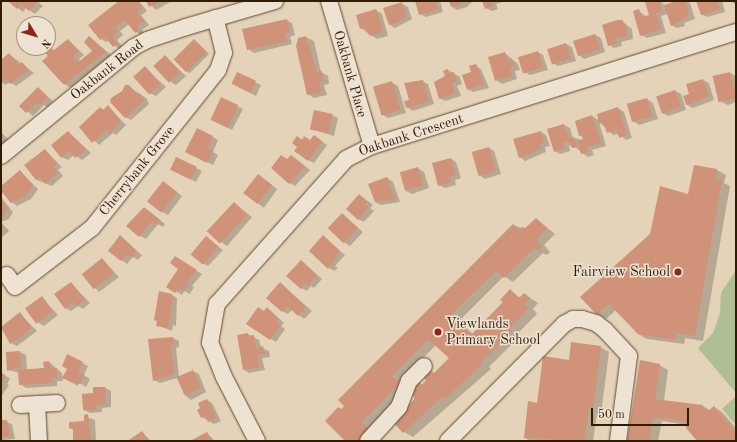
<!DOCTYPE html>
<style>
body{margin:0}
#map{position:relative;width:737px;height:442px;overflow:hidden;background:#e5d3b9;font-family:"Old Standard TT",serif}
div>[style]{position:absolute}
.green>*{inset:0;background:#afbe94}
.shadow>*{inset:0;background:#0003;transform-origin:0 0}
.building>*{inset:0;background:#d09279;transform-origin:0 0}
.roads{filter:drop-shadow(0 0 1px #5d4930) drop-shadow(0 0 1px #5d4930)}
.minor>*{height:16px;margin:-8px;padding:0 8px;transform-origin:8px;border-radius:8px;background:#eee2d2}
.dots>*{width:11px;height:11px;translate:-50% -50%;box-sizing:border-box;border:2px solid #eee2d2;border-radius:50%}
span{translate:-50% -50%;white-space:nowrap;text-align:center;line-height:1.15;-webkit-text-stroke:3px #eee2d2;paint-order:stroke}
.street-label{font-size:14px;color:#301b03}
.poi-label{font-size:14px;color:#301b03}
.right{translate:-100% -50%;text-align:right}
.left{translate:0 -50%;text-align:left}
.frame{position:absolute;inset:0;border:2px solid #301b03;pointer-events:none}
.north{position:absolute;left:16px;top:16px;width:40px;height:40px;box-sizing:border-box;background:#eee2d2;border:1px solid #a2927f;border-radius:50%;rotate:128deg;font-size:11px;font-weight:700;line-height:16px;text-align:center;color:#301b03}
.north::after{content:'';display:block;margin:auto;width:14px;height:18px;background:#8f2418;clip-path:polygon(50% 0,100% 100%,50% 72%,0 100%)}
.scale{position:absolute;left:591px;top:408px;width:98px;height:18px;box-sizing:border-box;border:2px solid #301b03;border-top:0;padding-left:5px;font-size:12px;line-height:14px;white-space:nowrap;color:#301b03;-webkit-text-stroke:3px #eee2d2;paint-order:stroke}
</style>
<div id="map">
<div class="green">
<div style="clip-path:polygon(736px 270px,736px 393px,698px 348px,713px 333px,720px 313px,721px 293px)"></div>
<div style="clip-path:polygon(736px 396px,736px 425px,722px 409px)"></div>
</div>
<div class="shadow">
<div style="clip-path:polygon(9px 1px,37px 1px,43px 6px,35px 14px,26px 8px,23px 12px)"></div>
<div style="clip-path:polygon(120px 1px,139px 1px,147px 11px,141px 15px,149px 25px,142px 30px,144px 33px,141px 36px,129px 24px,120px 31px,123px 35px,117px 40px,123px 47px,120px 50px,109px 40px,106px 42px,101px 39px)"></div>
<div style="clip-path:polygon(147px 1px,172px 1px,156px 10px)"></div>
<div style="clip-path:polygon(416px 1px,440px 1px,443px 12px,426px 17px,420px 14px)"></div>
<div style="clip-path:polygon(450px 1px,473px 1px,467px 7px,457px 10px,452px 7px)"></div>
<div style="clip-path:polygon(484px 1px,506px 1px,496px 4px,498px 9px,492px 11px,486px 8px)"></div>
<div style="clip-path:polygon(652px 1px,661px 1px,665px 6px,686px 1px,690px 3px,695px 19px,684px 23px,685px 26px,677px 28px,671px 25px,668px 14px,661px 16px,666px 33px,647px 38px,641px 35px,640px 12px,647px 17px,650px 16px)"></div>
<div style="clip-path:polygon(697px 1px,722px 1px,725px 12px,707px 17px,701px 14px)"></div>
<div style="clip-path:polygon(733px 1px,736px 1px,736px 5px,733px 3px)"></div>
<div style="clip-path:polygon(402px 4px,408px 7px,412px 19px,395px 28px,390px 25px)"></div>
<div style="clip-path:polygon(376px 10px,382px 14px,388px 36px,377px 39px,361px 28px)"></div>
<div style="clip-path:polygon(286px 20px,292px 23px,295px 35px,290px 37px,292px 44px,254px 53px,248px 49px)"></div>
<div style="clip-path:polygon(622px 21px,632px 29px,633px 39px,621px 42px,622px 46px,614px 48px,609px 45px)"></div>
<div style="clip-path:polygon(595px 35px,601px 38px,605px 52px,584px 59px,579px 55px,574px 41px)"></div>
<div style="clip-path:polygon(90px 37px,111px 55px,70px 88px,65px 84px,68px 40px,84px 55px,79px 59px,80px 62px,94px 51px)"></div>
<div style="clip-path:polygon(299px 38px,308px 38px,314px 41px,321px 72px,328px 76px,329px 84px,324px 85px,327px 95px,314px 98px,308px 94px)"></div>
<div style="clip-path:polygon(194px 40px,209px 54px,190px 73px,187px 72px)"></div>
<div style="clip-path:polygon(566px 44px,572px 47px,576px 61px,558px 66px,552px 63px)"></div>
<div style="clip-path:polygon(538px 52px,543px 55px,548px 70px,530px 75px,524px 72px)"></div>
<div style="clip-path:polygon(505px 53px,518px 64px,520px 70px,515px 71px,517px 79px,502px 84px,496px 80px)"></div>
<div style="clip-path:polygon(9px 54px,34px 73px,16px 86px,9px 82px,6px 85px,1px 82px,1px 62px)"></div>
<div style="clip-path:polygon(165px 57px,186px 76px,176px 85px,171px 82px)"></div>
<div style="clip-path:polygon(475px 65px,481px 69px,489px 88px,473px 92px,468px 89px)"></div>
<div style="clip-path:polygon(145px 68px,166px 87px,156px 96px,150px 93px)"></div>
<div style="clip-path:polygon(448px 70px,460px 77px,462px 84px,457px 86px,461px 96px,445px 101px,439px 98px)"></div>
<div style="clip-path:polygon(237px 73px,261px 85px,256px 96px,238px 87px)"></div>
<div style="clip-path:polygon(730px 73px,736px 76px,736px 102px,728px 105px,722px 102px,715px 78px)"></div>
<div style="clip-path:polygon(703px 80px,709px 83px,714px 100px,693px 108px,687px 105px,685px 97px,690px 95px)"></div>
<div style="clip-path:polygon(422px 81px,428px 84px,434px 104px,413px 111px,407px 107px)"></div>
<div style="clip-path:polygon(392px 83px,398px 86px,406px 113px,388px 118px,383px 115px)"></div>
<div style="clip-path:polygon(128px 86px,146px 98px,149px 104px,131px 120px,125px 117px,123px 91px)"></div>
<div style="clip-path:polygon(38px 88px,53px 101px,47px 107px,44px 105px,33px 116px,21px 106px)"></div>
<div style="clip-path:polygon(675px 91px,681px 94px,686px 110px,668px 116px,662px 113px)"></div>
<div style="clip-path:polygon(647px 99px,653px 103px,658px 119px,639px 125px,633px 121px)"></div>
<div style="clip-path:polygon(237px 106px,243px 109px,232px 130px,215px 122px)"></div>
<div style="clip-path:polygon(108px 107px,126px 125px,116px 135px,113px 133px,99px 145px,81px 127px,100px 108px,104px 110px)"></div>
<div style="clip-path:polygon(618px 108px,624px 112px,632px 138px,626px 140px,619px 134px,613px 135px,599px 122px,606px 146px,592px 150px,594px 155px,588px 157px,572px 145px,569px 146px,570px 151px,560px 154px,555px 151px,564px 125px,570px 128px,573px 138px,585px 140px,580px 135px,592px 116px,600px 121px)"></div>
<div style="clip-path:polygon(332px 115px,338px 118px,334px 136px,311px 129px)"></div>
<div style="clip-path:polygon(1px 132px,10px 141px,1px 150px)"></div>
<div style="clip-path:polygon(68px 132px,91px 153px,82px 160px,74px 155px,68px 160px,62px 157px)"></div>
<div style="clip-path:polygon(541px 132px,546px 135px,550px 146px,545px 147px,546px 152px,525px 161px,520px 157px)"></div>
<div style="clip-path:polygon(213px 137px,218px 140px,213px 152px,218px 155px,213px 165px,192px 155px)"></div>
<div style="clip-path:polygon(320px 140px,327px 145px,314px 163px,308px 160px,302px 141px)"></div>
<div style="clip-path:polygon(489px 148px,494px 151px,501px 174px,485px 179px,479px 175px)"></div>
<div style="clip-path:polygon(45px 150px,62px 167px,58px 170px,63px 176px,52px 186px,37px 180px,26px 166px)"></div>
<div style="clip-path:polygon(451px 159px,456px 162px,461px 178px,455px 180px,456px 185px,445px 188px,439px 185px)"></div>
<div style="clip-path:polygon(288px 160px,297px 160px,310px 170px,295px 186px,290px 183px)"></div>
<div style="clip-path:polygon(695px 166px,717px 170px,726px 175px,724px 183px,730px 186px,703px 341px,685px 338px,684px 344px,647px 339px,638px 334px,616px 310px,606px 319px,597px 314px,651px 234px,689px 196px)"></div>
<div style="clip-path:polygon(196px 168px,202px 171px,196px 182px,177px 173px)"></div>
<div style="clip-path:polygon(418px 168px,424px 172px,429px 188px,412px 194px,406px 191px,401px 173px)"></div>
<div style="clip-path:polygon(20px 171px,38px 189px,31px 199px,17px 206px,12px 202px,1px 187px)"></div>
<div style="left:258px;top:175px;width:24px;height:23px;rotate:36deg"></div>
<div style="clip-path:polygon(387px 178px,393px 182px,400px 202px,381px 205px,375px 202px)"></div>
<div style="clip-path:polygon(169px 186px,182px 196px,168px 215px,162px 212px)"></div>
<div style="clip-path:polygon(360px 195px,373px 205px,370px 208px,374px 211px,364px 222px,358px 219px)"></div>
<div style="clip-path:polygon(1px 197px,13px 212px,9px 219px,1px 222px,9px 231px,1px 238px)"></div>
<div style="clip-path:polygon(234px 203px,252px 217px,227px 246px,221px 242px)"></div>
<div style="clip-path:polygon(150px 212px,165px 224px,163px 227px,158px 224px,146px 239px,140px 236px)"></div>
<div style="clip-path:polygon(343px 215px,363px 232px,350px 246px,345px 243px)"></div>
<div style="clip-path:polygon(536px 219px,555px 234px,544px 245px,550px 252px,547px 255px,543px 253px,513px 282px,504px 276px,459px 321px,473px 334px,504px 302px,510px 291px,521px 298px,524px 294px,538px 303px,533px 309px,537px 314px,517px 334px,520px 336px,489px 367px,491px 369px,413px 437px,404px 432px,419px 383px,423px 385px,450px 357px,436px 345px,400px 381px,408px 389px,372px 441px,346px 441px,341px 410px,513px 225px,525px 229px)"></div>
<div style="clip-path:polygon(323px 236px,345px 255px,335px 266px,338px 268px,334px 271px,329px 268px)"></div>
<div style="clip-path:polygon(120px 237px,142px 255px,138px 260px,133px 257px,127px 264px,109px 250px)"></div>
<div style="clip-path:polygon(206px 237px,223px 250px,208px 266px,202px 263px)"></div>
<div style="clip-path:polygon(102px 259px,119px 277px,99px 292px,82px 274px)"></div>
<div style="clip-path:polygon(181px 261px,202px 274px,192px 286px,194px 287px,190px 294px,184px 291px,182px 295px,167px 286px,179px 268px)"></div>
<div style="clip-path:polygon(301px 261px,322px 279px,314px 288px,311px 286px,307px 291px,301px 288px)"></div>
<div style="clip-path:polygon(71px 283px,90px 303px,83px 309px,78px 306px,71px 311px,65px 308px)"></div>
<div style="clip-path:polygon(281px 284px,312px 311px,304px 319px,292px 310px,288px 314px,282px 311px)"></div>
<div style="clip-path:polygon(172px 295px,177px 298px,176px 326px,173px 325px,172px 331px,157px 325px)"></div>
<div style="clip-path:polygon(42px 298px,58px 315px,44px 326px,38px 322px)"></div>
<div style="clip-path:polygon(267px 308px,284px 323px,281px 326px,285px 329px,276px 342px,248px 324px)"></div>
<div style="clip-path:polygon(20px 314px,37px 331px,17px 346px,11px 343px,1px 328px)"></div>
<div style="clip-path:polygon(248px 334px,259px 340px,261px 348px,269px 351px,270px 357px,262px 358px,265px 370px,249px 373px,243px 369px)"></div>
<div style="clip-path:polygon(173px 338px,179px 341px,179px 347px,176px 348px,179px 377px,193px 371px,199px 374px,206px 392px,191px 400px,186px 396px,177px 378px,160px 383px,154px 380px)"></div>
<div style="clip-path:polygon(600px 347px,609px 352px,601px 414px,597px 414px,593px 441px,531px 441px,525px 438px,537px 404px,570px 361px)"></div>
<div style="clip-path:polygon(20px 352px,26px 355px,27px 370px,45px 369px,49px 362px,62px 373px,63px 381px,57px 381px,57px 386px,26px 388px,20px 384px,20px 373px,8px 370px)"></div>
<div style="clip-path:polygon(82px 363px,88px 366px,84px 375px,90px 379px,86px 387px,79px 383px,78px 386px,63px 378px)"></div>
<div style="clip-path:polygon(659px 365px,668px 370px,664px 401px,702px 406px,710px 410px,714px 407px,722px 412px,736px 428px,736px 441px,698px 441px,687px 425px,662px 421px,658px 441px,628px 441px)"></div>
<div style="clip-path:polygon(1px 372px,10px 379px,7px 384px,9px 385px,1px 397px)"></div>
<div style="clip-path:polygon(105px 388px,111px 391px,111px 407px,102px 408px,102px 412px,90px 413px,84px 410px,94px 394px)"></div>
<div style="clip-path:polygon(207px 400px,212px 403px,221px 421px,214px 424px,202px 417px,202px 408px)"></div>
<div style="clip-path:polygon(85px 416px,95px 420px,96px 441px,74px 441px,74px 430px,70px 428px,85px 422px)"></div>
<div style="clip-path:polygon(1px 421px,12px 424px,15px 439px,1px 440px)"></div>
<div style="clip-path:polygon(142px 432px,151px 441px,128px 441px)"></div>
<div style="clip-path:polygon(207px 433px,215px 441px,192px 441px)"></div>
</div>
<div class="building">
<div style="clip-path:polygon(8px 1px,36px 1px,37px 2px,29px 11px,21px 4px,17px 9px)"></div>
<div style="clip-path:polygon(119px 1px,137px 1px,142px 8px,136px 12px,144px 21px,137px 26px,139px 30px,135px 33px,125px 20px,115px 27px,118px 32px,112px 36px,118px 44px,113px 47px,104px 36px,100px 40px,88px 25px)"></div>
<div style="clip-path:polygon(146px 1px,161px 1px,149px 7px)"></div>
<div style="clip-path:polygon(415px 1px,436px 1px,438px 9px,419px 15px)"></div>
<div style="clip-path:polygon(449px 1px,461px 1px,462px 4px,451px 7px)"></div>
<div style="clip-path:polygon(482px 1px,491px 1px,493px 6px,485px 9px)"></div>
<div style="clip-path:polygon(648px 1px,659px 1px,662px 11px,656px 13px,661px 29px,640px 36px,633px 11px,639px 9px,642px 17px,649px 15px,645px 2px)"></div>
<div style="clip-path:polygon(676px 1px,685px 1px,689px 16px,671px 26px,664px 5px)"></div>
<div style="clip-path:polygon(696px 1px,717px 1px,720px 9px,701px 15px)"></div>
<div style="clip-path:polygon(402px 2px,406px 16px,399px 22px,389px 25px,383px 8px)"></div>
<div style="clip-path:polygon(376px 9px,383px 32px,370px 36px,364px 28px,360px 29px,356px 15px)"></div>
<div style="clip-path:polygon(287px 19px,290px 32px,285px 34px,287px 41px,247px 50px,242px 29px)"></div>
<div style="clip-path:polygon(617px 20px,623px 20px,624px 25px,626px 24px,627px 36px,616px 39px,617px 43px,608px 46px,602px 25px)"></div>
<div style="left:595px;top:34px;width:16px;height:23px;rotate:72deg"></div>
<div style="clip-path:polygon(89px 36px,106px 52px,64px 85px,42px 61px,48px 56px,44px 52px,50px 47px,54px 50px,68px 39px,79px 51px,73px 56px,77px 63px,92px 51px,84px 42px)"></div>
<div style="clip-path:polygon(306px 36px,317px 72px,322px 71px,324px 81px,319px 82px,321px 92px,307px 95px,296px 46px,298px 38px)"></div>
<div style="left:194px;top:39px;width:18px;height:29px;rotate:45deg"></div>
<div style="left:566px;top:43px;width:16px;height:20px;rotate:72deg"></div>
<div style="left:538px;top:51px;width:17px;height:21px;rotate:73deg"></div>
<div style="clip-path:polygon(505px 52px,508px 61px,512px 60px,515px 67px,510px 68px,512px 76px,495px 81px,488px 57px)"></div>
<div style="clip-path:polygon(9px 53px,19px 65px,22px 62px,29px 70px,10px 84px,5px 78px,1px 82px,1px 60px)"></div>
<div style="left:165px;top:55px;width:23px;height:16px;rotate:47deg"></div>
<div style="clip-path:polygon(476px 64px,484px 84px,467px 90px,462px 75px,471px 72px,469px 66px)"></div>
<div style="left:145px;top:66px;width:24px;height:16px;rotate:48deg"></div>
<div style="clip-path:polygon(448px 69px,449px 74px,454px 72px,457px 81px,452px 83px,455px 93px,439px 99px,434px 82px,445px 76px,443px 71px)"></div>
<div style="left:237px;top:72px;width:21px;height:13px;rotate:25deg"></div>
<div style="left:730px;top:72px;width:27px;height:18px;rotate:77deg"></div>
<div style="clip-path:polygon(703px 79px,709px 96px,686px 105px,683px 96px,689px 94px,686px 84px)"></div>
<div style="clip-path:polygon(423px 80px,429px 101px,406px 108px,404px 101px,409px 100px,404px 83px)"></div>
<div style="left:392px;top:81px;width:30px;height:20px;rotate:73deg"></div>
<div style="clip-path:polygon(125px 85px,129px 85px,138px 95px,140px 93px,144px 101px,125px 118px,110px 102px,111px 98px,122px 91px)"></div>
<div style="clip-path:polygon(38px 87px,48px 97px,41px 105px,38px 102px,26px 113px,19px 106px)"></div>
<div style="left:675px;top:90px;width:18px;height:20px;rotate:71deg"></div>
<div style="left:221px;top:97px;width:19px;height:25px;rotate:25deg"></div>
<div style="left:647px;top:98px;width:19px;height:21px;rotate:74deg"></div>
<div style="clip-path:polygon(108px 105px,121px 121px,110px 133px,107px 130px,92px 143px,79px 127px,100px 107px,103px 110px)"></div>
<div style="clip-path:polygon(618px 107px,627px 135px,619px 138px,617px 130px,607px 133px,603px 122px,599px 124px,597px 114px)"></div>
<div style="left:314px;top:110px;width:19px;height:20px;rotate:12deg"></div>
<div style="clip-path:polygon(592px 115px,601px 143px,587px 147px,588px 152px,581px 154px,577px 141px,583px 140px,582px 135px,579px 136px,575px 121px)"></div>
<div style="clip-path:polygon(564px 124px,569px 138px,574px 137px,577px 147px,572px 148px,569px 141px,563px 143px,565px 148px,554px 152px,547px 129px)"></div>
<div style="clip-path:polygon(197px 128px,213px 136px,208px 148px,213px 151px,207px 163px,185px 152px)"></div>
<div style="clip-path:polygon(68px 131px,86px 149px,75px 158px,70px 151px,61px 158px,51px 145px)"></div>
<div style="clip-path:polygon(541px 131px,544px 143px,539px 144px,541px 149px,519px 158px,513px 139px)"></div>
<div style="clip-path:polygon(314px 135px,322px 141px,308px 161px,294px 151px,297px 147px,292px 143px,297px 136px,302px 140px,304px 136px,310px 140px)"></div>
<div style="left:489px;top:147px;width:25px;height:18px;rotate:74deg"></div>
<div style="clip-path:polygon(45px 149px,57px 164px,53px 167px,58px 173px,45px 184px,40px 177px,36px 180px,24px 165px)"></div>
<div style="clip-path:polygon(281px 155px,287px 159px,291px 155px,305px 166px,289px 184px,271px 168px)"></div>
<div style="left:176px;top:157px;width:23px;height:14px;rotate:25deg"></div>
<div style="clip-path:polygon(451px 158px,456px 175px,450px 177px,451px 182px,438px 186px,432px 163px)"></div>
<div style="clip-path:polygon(694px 165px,717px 169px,716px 179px,722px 180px,695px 336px,676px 333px,675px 340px,638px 334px,609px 304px,597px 315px,580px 297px,650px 234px,660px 186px,688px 194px)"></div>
<div style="left:418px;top:167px;width:19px;height:19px;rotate:74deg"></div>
<div style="clip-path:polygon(20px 170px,33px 186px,25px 196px,11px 203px,1px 191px,1px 186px)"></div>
<div style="left:258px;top:174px;width:18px;height:24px;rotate:38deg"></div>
<div style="clip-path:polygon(387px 177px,395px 199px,375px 202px,368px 184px)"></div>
<div style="left:163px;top:181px;width:18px;height:26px;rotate:38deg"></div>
<div style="clip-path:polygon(359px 194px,367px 202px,365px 204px,369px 207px,358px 220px,346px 209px)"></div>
<div style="clip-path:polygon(1px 200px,8px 208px,3px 216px,1px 214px)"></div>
<div style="left:234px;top:202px;width:18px;height:40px;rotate:43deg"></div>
<div style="clip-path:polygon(144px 207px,160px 220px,157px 225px,152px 221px,139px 237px,126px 226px)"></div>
<div style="left:342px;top:213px;width:22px;height:21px;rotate:43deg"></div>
<div style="clip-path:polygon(536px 218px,547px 228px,536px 240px,542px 246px,538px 251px,534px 248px,504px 278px,496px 271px,451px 315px,471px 335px,503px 302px,500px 300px,510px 289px,519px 298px,524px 293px,530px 298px,524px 304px,529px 308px,509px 329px,512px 331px,481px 362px,483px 364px,475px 371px,445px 399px,442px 397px,403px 433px,394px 423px,415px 398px,409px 392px,419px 382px,422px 385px,426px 380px,423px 377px,430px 370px,434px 373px,449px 358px,428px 339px,392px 376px,400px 383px,362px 422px,370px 430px,359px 441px,345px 441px,325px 421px,338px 407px,341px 409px,344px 406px,338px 400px,513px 224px,519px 230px,523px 227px,525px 228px)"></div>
<div style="clip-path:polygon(120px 235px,137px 251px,132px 258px,127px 254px,121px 261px,108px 251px)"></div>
<div style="clip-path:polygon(323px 235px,340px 251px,328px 269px,309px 251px)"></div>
<div style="left:206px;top:236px;width:16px;height:24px;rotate:40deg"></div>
<div style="clip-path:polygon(175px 256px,197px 270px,187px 282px,189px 283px,183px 292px,178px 288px,175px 293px,166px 287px,178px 269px,170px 263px)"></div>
<div style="left:102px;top:258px;width:19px;height:26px;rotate:51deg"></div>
<div style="clip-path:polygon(301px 260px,317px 275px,308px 286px,305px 283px,301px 289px,286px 276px)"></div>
<div style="clip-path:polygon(71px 282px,85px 300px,77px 306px,73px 302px,65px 309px,54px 294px)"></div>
<div style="clip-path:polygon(280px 282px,306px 307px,298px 316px,287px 306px,282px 312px,266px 298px)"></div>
<div style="clip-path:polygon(159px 291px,172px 294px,173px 298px,170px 313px,172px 314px,167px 328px,156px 326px,157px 321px,154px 320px)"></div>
<div style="left:42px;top:296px;width:19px;height:21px;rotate:54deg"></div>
<div style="clip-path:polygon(258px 307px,264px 311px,267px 307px,279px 319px,276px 322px,280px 325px,270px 340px,246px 324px)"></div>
<div style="clip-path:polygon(20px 312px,32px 328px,10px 344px,1px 327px)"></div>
<div style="clip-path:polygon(248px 333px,248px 336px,254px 335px,256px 348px,263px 346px,265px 354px,257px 355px,259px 367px,243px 370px,237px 335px)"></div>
<div style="clip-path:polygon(173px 337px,174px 344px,171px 345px,174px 374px,153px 381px,148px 339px)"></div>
<div style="clip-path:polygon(571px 342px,601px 346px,593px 410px,589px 409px,584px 441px,524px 438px,528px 401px,537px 403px,543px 356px,569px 360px)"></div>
<div style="clip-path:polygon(20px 351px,21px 366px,7px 371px,6px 352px)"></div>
<div style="clip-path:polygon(67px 354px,83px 362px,78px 372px,84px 375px,80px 384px,62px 378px,67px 369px,62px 366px)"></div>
<div style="clip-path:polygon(640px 360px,660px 364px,655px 399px,702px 405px,708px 411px,714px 406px,736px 432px,736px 441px,697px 441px,686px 428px,687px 422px,653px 417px,649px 441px,627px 441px)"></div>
<div style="clip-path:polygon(49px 361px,51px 369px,57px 368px,57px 378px,51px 378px,52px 383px,19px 385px,18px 370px,44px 368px,43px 362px)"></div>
<div style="left:193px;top:370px;width:20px;height:18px;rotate:66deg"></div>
<div style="clip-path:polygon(1px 372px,5px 375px,1px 386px)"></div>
<div style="clip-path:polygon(93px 387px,105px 387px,106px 404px,96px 405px,97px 410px,83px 410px,82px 394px,93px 393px)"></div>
<div style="clip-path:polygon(207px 399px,216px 418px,208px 422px,205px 416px,201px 418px,197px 410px,200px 408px,198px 403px)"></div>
<div style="clip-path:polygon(88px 414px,91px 441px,73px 441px,73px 428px,69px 429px,69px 422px,84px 421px,84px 415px)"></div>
<div style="clip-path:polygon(1px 420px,7px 420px,10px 436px,1px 437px)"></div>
<div style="clip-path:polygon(142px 431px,149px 441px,127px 441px,129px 440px)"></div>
<div style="clip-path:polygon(207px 432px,212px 441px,190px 441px)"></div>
</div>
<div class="roads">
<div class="minor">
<div style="left:329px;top:1px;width:151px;rotate:73.5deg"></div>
<div style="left:1px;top:156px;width:172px;rotate:-39.3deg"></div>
<div style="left:134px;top:47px;width:15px;rotate:-28deg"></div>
<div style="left:147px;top:40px;width:41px;rotate:-18.4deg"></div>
<div style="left:186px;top:27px;width:93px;rotate:-16.3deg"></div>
<div style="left:7px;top:275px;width:14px;rotate:56deg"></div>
<div style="left:15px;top:287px;width:97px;rotate:-37.5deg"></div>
<div style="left:92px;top:228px;width:202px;rotate:-51.4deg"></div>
<div style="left:218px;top:70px;width:18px;rotate:-71deg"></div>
<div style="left:224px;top:53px;width:36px;rotate:-104deg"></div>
<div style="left:37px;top:404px;width:37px;rotate:87deg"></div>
<div style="left:20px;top:405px;width:37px;rotate:-3deg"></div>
<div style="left:257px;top:441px;width:72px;rotate:-117.3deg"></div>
<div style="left:224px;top:377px;width:37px;rotate:-112deg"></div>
<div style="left:210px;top:343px;width:40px;rotate:-80deg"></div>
<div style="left:217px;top:304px;width:194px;rotate:-48.3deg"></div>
<div style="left:346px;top:159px;width:29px;rotate:-27deg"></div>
<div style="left:372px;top:146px;width:381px;rotate:-17.4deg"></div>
<div style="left:368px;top:441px;width:46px;rotate:-47.6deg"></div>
<div style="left:399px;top:407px;width:28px;rotate:-69deg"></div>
<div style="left:409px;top:381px;width:21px;rotate:-45deg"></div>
<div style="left:448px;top:441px;width:165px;rotate:-45.2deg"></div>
<div style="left:564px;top:324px;width:10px;rotate:-29deg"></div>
<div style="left:573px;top:319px;width:9px"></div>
<div style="left:582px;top:319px;width:15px;rotate:16deg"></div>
<div style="left:596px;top:323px;width:11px;rotate:38deg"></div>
<div style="left:605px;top:330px;width:35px;rotate:47deg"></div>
<div style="left:629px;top:356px;width:86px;rotate:97.4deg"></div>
</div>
</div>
<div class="dots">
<div style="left:678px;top:272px;background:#8f2418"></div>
<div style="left:438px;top:332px;background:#8f2418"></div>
</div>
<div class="street-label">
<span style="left:107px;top:70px;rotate:-38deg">Oakbank Road</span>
<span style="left:350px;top:74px;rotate:74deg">Oakbank Place</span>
<span style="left:411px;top:135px;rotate:-18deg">Oakbank Crescent</span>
<span style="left:137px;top:171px;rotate:-51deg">Cherrybank Grove</span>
</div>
<div class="poi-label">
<span class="right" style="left:670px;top:272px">Fairview School</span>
<span class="left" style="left:446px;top:332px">Viewlands<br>Primary School</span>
</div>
<div class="frame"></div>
<div class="north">N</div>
<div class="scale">50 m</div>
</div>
